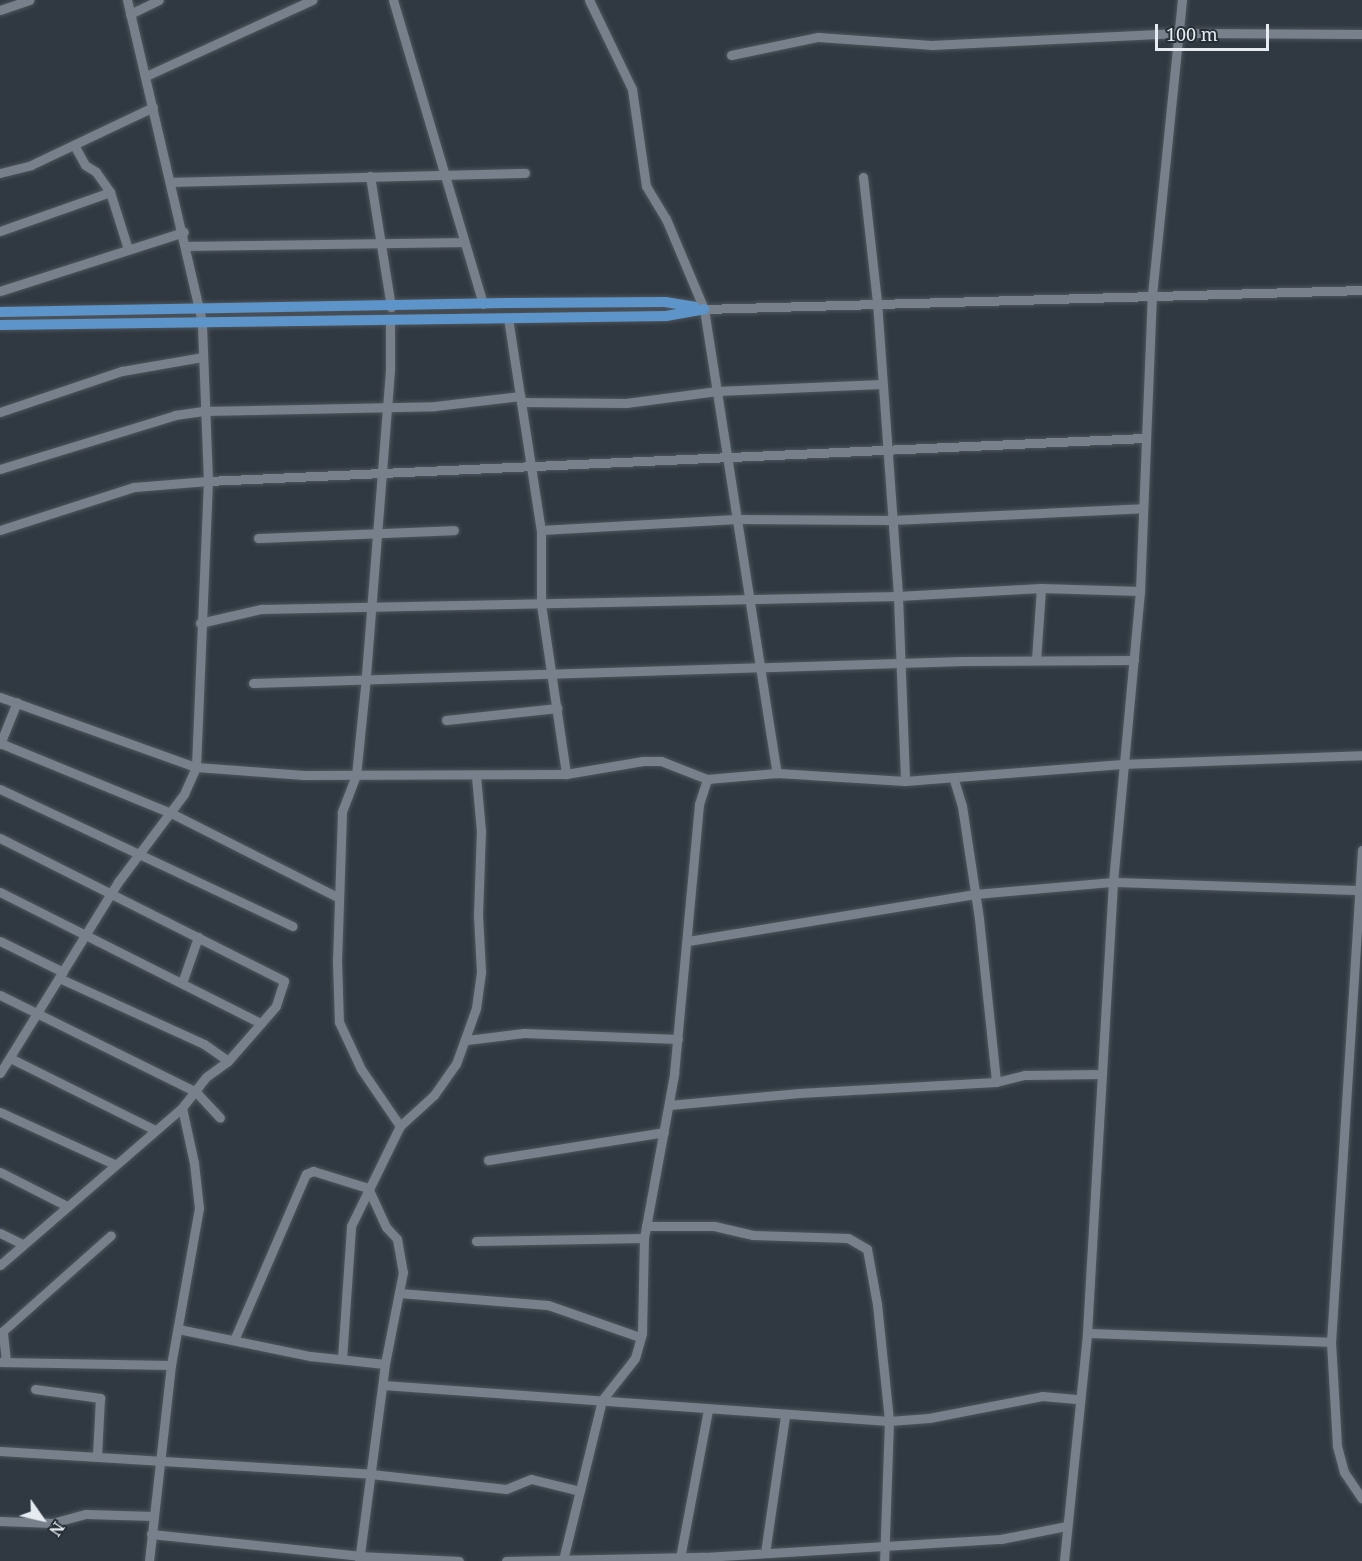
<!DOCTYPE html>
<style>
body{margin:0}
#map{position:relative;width:1362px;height:1561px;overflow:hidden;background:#303841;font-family:"Noto Serif",serif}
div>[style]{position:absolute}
.roads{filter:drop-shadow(0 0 2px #4e555c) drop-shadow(0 0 2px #4e555c)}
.minor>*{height:9px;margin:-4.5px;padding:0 4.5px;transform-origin:4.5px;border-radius:4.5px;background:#78818b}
.major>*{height:10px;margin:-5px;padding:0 5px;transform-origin:5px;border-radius:5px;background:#5d95ca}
span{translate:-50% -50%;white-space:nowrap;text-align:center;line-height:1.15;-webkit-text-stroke:5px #262e36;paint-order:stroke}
.north{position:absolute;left:12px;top:1489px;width:60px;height:60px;-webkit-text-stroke:4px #262e36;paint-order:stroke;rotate:124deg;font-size:16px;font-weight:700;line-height:24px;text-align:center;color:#e6ebf1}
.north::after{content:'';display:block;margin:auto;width:21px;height:27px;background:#e6ebf1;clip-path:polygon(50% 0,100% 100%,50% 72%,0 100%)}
.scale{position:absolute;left:1155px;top:24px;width:114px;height:27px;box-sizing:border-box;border:3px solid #e6ebf1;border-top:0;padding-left:8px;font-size:18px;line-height:21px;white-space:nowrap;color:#e6ebf1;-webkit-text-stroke:4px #262e36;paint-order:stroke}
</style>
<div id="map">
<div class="roads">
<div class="minor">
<div style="left:393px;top:0;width:317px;rotate:73.5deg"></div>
<div style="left:589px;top:0;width:99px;rotate:64.2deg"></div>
<div style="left:632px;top:89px;width:98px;rotate:81.8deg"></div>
<div style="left:646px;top:186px;width:39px;rotate:59deg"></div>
<div style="left:666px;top:219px;width:98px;rotate:67.1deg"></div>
<div style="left:704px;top:309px;width:470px;rotate:81.1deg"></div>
<div style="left:0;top:10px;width:31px;rotate:-19deg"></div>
<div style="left:130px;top:14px;width:32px;rotate:-26deg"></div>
<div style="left:731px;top:55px;width:89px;rotate:-11.7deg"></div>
<div style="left:818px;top:37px;width:113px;rotate:4deg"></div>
<div style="left:931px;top:45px;width:248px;rotate:-2.8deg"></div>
<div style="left:1179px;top:33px;width:183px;rotate:0.3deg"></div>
<div style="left:146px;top:76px;width:183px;rotate:-24.6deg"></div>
<div style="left:74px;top:145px;width:23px;rotate:61deg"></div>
<div style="left:85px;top:165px;width:13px;rotate:32deg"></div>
<div style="left:96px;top:172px;width:24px;rotate:55deg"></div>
<div style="left:110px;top:192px;width:60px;rotate:72.5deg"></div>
<div style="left:0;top:173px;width:32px;rotate:-14deg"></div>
<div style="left:31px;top:165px;width:135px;rotate:-25.4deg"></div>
<div style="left:370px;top:176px;width:133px;rotate:80.9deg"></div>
<div style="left:863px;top:177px;width:126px;rotate:83.6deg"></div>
<div style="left:877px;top:302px;width:295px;rotate:85.9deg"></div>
<div style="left:898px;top:596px;width:185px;rotate:87.8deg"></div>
<div style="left:172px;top:182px;width:353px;rotate:-1.5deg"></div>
<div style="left:0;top:231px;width:117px;rotate:-19.5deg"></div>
<div style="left:187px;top:246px;width:277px;rotate:-0.8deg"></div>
<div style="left:0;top:291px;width:193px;rotate:-17.8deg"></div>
<div style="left:704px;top:309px;width:658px;rotate:-1.65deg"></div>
<div style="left:508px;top:318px;width:215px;rotate:81.2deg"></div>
<div style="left:541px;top:530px;width:74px;rotate:90deg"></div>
<div style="left:541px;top:604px;width:172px;rotate:81.6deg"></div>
<div style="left:390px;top:321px;width:49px;rotate:90deg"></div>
<div style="left:390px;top:370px;width:308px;rotate:94.5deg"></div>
<div style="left:366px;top:677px;width:99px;rotate:95.8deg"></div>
<div style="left:356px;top:775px;width:40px;rotate:111deg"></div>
<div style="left:342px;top:812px;width:148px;rotate:91.9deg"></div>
<div style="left:337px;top:960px;width:62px;rotate:88.2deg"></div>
<div style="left:339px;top:1022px;width:52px;rotate:64.9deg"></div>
<div style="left:361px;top:1069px;width:69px;rotate:55.6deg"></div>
<div style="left:521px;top:402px;width:105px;rotate:0.5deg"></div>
<div style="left:626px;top:403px;width:92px;rotate:-7.5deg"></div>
<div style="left:717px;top:391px;width:165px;rotate:-2.4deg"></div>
<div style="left:0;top:412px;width:129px;rotate:-18.6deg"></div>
<div style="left:122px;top:371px;width:81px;rotate:-9.9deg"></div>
<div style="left:0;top:469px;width:183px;rotate:-17.1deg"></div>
<div style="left:175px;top:415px;width:30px;rotate:-8deg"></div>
<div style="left:205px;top:411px;width:230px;rotate:-1.2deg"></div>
<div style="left:435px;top:406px;width:86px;rotate:-6.7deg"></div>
<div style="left:0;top:530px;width:141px;rotate:-17.8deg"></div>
<div style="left:134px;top:487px;width:74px;rotate:-4.6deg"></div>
<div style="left:208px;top:481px;width:938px;rotate:-2.63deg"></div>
<div style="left:541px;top:530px;width:196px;rotate:-3.2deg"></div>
<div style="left:737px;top:519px;width:155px;rotate:0.4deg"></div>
<div style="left:892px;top:520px;width:251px;rotate:-2.7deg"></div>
<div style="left:258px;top:538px;width:196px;rotate:-2.3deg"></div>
<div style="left:200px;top:623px;width:63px;rotate:-12.9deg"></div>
<div style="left:261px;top:609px;width:637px;rotate:-1.17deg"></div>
<div style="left:898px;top:596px;width:143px;rotate:-3.2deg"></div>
<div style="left:1041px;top:588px;width:99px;rotate:1.7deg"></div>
<div style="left:1036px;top:660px;width:72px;rotate:-86deg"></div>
<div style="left:253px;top:683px;width:710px;rotate:-1.77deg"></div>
<div style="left:963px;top:661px;width:171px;rotate:-0.3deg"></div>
<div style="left:0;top:697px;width:208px;rotate:19.7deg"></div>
<div style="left:196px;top:767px;width:108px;rotate:4.2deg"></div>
<div style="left:304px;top:775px;width:262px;rotate:-0.2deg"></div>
<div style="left:566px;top:774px;width:78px;rotate:-9.6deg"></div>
<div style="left:643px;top:761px;width:18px"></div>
<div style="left:661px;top:761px;width:49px;rotate:21.4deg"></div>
<div style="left:707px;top:779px;width:70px;rotate:-4.9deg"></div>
<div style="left:777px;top:773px;width:128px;rotate:3.6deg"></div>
<div style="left:905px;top:781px;width:218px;rotate:-4.5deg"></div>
<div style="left:1122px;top:764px;width:240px;rotate:-2.1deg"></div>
<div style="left:446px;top:720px;width:112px;rotate:-6.2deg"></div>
<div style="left:0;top:743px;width:185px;rotate:22.3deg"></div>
<div style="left:171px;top:813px;width:188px;rotate:26.8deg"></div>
<div style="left:0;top:744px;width:45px;rotate:-68deg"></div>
<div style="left:954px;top:780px;width:27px;rotate:73deg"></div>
<div style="left:962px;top:806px;width:114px;rotate:81.4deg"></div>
<div style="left:979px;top:919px;width:164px;rotate:84deg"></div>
<div style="left:0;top:789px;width:323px;rotate:25.1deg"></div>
<div style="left:0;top:838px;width:318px;rotate:26.7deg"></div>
<div style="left:284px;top:981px;width:26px;rotate:108deg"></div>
<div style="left:276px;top:1006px;width:73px;rotate:131.1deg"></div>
<div style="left:228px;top:1061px;width:27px;rotate:144deg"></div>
<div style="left:206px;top:1077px;width:39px;rotate:128deg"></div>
<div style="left:182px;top:1108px;width:56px;rotate:77.7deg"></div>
<div style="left:194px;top:1163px;width:45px;rotate:83.7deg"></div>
<div style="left:199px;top:1208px;width:159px;rotate:100.1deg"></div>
<div style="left:171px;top:1365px;width:197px;rotate:96.4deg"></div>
<div style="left:1362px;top:850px;width:493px;rotate:93.6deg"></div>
<div style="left:1331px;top:1342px;width:104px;rotate:86.7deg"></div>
<div style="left:1337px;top:1446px;width:27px;rotate:75deg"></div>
<div style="left:1344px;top:1472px;width:32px;rotate:56deg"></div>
<div style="left:0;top:892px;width:292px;rotate:26.7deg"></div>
<div style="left:0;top:941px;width:70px;rotate:26.2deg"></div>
<div style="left:688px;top:941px;width:291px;rotate:-9.3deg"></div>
<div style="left:975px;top:894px;width:139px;rotate:-5deg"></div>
<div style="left:1113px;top:882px;width:245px;rotate:1.9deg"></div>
<div style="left:59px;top:978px;width:159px;rotate:24.5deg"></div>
<div style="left:204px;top:1044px;width:29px;rotate:35deg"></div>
<div style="left:182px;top:983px;width:49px;rotate:-70.8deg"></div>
<div style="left:0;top:995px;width:219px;rotate:26.3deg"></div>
<div style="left:196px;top:1092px;width:35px;rotate:47deg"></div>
<div style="left:467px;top:1040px;width:57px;rotate:-7deg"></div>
<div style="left:524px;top:1033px;width:154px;rotate:2.2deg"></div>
<div style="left:10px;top:1058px;width:162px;rotate:26.4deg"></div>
<div style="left:0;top:1073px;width:225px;rotate:-58.3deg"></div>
<div style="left:118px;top:882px;width:110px;rotate:-53.1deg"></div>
<div style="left:184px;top:794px;width:30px;rotate:-66deg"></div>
<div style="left:196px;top:767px;width:286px;rotate:-87.6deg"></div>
<div style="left:208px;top:481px;width:159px;rotate:-92.2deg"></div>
<div style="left:202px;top:322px;width:331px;rotate:-103.1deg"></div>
<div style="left:669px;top:1105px;width:131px;rotate:-5.3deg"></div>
<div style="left:799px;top:1093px;width:197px;rotate:-3.2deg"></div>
<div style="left:996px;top:1082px;width:30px;rotate:-14deg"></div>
<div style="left:1025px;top:1075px;width:77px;rotate:-0.7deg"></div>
<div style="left:0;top:1112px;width:125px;rotate:24.5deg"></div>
<div style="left:488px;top:1160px;width:178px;rotate:-9deg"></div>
<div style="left:0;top:1172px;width:75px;rotate:26.9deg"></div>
<div style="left:646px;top:1226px;width:68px"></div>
<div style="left:714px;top:1226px;width:40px;rotate:13deg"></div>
<div style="left:753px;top:1235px;width:95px;rotate:1.8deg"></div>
<div style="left:848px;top:1238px;width:22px;rotate:30deg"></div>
<div style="left:867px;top:1249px;width:56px;rotate:79.7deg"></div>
<div style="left:877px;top:1304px;width:118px;rotate:84.1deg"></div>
<div style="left:889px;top:1421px;width:140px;rotate:92deg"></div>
<div style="left:0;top:1233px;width:25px;rotate:26deg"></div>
<div style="left:476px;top:1241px;width:168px;rotate:-1deg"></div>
<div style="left:0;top:1265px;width:240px;rotate:-40.8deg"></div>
<div style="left:399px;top:1293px;width:149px;rotate:4.6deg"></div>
<div style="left:548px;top:1305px;width:97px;rotate:19.2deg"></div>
<div style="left:178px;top:1329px;width:135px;rotate:11.6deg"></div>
<div style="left:310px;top:1356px;width:75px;rotate:6.1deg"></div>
<div style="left:1087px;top:1333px;width:244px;rotate:2.1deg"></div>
<div style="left:234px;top:1340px;width:181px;rotate:-66.6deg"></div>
<div style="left:306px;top:1174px;width:8px;rotate:-23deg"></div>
<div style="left:313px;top:1171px;width:58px;rotate:17.2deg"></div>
<div style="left:368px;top:1188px;width:43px;rotate:65.2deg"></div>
<div style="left:386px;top:1227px;width:16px;rotate:47deg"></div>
<div style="left:397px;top:1239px;width:34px;rotate:80deg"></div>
<div style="left:403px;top:1272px;width:94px;rotate:101.1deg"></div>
<div style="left:385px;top:1364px;width:199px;rotate:97.5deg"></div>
<div style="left:342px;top:1359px;width:133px;rotate:-86.1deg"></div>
<div style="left:351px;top:1226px;width:111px;rotate:-63.9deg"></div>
<div style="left:400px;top:1126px;width:46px;rotate:-42.4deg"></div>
<div style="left:434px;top:1095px;width:38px;rotate:-55deg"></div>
<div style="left:456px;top:1064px;width:59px;rotate:-70.3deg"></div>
<div style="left:476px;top:1008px;width:37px;rotate:-82deg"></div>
<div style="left:481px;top:971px;width:56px;rotate:-93.1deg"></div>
<div style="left:478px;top:915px;width:84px;rotate:-88deg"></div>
<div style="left:481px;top:831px;width:55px;rotate:-95.2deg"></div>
<div style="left:0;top:1362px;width:171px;rotate:1deg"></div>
<div style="left:6px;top:1362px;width:31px;rotate:-96deg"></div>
<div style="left:3px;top:1331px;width:144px;rotate:-41.6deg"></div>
<div style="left:383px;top:1385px;width:507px;rotate:4.07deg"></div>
<div style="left:889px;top:1421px;width:40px;rotate:-4.3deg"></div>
<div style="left:929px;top:1418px;width:115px;rotate:-11deg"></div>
<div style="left:1042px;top:1396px;width:37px;rotate:5deg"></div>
<div style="left:35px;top:1389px;width:66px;rotate:7.9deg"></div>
<div style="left:100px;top:1398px;width:57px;rotate:93deg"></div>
<div style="left:0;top:1451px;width:372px;rotate:3.5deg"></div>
<div style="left:371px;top:1474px;width:136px;rotate:6.3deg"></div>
<div style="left:506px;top:1489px;width:27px;rotate:-22deg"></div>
<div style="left:531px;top:1479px;width:50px;rotate:13.8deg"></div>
<div style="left:0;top:1521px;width:52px;rotate:2.2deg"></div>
<div style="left:52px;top:1523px;width:35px;rotate:-15deg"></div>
<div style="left:86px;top:1514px;width:67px;rotate:1.7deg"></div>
<div style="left:151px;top:1534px;width:209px;rotate:6deg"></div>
<div style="left:359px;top:1556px;width:100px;rotate:2.9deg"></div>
<div style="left:765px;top:1553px;width:138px;rotate:-81.7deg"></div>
<div style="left:680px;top:1558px;width:151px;rotate:-79.3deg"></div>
<div style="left:563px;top:1560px;width:165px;rotate:-76.3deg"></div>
<div style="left:602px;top:1400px;width:53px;rotate:-51.8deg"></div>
<div style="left:635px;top:1358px;width:26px;rotate:-74deg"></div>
<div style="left:642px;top:1333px;width:95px;rotate:-88.8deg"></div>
<div style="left:644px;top:1238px;width:167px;rotate:-79.6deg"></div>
<div style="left:674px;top:1074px;width:271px;rotate:-84.7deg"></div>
<div style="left:699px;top:804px;width:26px;rotate:-72deg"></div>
<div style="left:506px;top:1561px;width:199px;rotate:-1.2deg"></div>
<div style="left:705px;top:1557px;width:297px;rotate:-3.5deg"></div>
<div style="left:1001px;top:1539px;width:66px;rotate:-11.3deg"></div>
<div style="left:1064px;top:1561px;width:229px;rotate:-84.2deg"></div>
<div style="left:1087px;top:1333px;width:452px;rotate:-86.7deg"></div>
<div style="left:1113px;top:882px;width:292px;rotate:-84.7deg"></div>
<div style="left:1140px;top:591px;width:296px;rotate:-87.7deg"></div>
<div style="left:1152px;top:295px;width:297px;rotate:-84.2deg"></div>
</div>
<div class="major">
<div style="left:0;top:312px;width:508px;rotate:-1.01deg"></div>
<div style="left:508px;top:303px;width:157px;rotate:-0.4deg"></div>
<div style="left:665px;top:302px;width:30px;rotate:9deg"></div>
<div style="left:0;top:325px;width:666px;rotate:-0.77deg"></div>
<div style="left:666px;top:316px;width:39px;rotate:-10deg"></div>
</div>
</div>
<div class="north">N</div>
<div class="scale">100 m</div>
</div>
